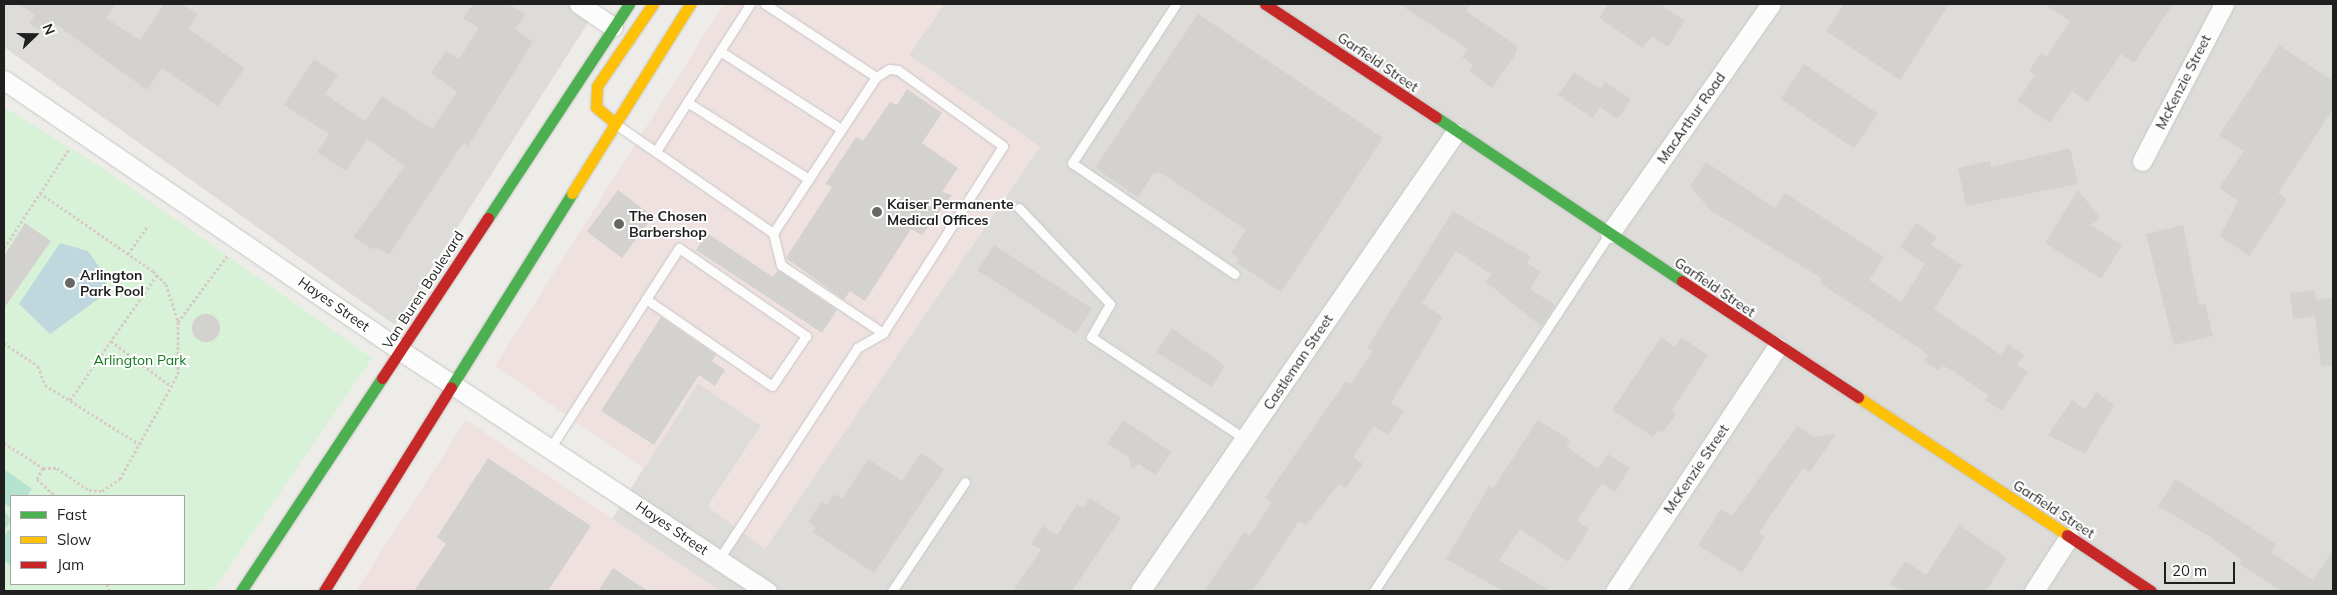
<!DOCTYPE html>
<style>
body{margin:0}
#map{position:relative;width:2337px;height:595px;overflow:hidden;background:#eeece8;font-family:Mulish,sans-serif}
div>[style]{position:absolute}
.residential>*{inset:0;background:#dddcd9}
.commercial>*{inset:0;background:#efe1df}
.park>*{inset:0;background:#d8f2d8}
.pitch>*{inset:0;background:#b6e2d0}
.water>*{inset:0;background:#bed8de}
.building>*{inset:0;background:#d4d2cf;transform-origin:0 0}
.round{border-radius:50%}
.path>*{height:3px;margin-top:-1.5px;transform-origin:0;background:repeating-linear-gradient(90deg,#d7cac7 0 2.5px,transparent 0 5px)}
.roads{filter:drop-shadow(0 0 1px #c6c6c4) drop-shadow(0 0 1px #c6c6c4)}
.lane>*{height:9px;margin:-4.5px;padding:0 4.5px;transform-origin:4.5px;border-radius:4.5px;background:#fcfcfc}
.street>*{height:19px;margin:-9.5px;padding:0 9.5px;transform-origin:9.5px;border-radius:9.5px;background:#fcfcfc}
.fast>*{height:11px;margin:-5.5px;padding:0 5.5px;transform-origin:5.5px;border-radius:5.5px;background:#4caf50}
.slow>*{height:11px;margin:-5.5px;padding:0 5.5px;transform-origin:5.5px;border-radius:5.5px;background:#ffc107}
.jam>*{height:11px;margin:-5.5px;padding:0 5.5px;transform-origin:5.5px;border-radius:5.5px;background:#c62828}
.dots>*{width:14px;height:14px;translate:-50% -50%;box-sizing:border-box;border:2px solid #fff;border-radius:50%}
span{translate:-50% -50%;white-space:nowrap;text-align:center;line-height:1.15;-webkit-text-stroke:4px #fff;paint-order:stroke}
.street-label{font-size:14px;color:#1f1f1f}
.poi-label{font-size:14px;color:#1f1f1f;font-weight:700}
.left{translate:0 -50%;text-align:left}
.park-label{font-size:14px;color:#12791c}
.frame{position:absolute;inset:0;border:5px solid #1f1f1f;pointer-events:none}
.legend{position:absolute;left:10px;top:495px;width:175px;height:90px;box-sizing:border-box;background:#fff;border:1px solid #a5a5a5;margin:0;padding:6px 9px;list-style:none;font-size:15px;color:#1f1f1f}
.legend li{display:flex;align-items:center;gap:10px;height:25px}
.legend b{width:25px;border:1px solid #a5a5a5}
.north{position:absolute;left:10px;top:10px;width:50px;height:50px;-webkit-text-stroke:4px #fff;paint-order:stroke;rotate:68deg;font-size:14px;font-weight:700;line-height:20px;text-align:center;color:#1f1f1f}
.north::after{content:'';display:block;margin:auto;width:18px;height:22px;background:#1f1f1f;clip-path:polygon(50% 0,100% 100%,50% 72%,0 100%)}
.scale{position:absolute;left:2164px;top:562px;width:71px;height:22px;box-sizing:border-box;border:2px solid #1f1f1f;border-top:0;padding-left:6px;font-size:15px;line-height:18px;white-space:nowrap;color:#1f1f1f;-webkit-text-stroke:4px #fff;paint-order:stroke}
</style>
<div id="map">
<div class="residential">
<div style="clip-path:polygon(4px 4px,600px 4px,395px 325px,4px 47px)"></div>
<div style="clip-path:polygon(944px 4px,2333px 4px,2333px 591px,720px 591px,612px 519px,697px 382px,761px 426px,708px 506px,1040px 147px,909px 55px)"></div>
</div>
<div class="commercial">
<div style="clip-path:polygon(724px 4px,944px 4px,909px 55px,1040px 147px,765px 549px,708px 507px,761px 426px,698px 383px,644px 469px,495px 366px)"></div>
<div style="clip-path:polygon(466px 420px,720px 591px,356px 591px)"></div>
</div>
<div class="park">
<div style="clip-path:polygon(evenodd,4px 107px,104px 169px,372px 358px,213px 591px,4px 591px,4px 107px,11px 496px,184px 496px,184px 584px,11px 584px,11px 496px)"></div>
</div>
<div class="pitch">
<div style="clip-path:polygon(4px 469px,32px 489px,27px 496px,11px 496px,11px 508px,4px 503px)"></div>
<div style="clip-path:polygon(4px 510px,11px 520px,4px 531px)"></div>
<div style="clip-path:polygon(8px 530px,11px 532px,11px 566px,4px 561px,4px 537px)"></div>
</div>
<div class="water">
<div style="clip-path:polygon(60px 243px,88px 251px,104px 274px,108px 292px,50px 334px,19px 304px)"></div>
</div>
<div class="building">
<div style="clip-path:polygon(18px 4px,116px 4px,106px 18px,140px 40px,164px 4px,182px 4px,198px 14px,189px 29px,245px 68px,218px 106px,162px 68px,147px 90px,54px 23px,47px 34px,29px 23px,35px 15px)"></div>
<div style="clip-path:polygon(473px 4px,509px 4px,525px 15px,515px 29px,533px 42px,468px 146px,464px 143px,455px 155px,389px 255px,376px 247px,374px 250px,353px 237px,405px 166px,367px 139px,346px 171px,317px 152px,329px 134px,284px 105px,314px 59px,338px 75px,325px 94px,365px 121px,382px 96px,432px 129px,457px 92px,431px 73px,446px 51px,459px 59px,479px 28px,463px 18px)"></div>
<div style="clip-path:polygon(1399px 4px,1471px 4px,1466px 11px,1517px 46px,1515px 55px,1492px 88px,1469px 71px,1473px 65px,1462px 57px,1468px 49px)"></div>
<div style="clip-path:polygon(1608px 4px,1660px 4px,1685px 21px,1668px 47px,1652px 36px,1643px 48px,1599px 18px)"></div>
<div style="clip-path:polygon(1844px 4px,1949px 4px,1900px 80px,1826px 31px)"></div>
<div style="clip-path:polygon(2044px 4px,2173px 4px,2134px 63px,2121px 54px,2088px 102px,2072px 91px,2050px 123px,2017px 101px,2035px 75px,2029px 71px,2041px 53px,2046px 57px,2070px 21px)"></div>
<div style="clip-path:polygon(1198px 14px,1383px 138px,1281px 292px,1237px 263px,1239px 259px,1231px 253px,1246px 230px,1161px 173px,1154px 173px,1138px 197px,1095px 168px)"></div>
<div style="clip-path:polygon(2279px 45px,2333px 81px,2333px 109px,2278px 193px,2287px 199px,2249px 256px,2220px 236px,2238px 201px,2219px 188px,2244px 151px,2219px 135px)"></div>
<div style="left:1804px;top:64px;width:89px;height:42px;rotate:34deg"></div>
<div style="clip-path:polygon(1574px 72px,1600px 89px,1605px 82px,1631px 99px,1618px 119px,1600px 107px,1593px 118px,1558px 95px)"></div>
<div style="clip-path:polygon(907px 89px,942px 113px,922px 143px,958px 168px,942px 192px,952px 195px,922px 235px,911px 229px,865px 301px,850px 291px,844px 300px,786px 258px,832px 187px,825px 184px,856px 137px,863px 141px,890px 102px,897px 105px)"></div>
<div style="clip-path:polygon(2070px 148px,2078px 184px,1966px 206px,1958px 168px,1990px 161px,1991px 167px)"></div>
<div style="clip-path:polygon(1706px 162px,1775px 208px,1785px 193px,1884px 257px,1869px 280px,1901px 302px,1925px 264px,1900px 247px,1916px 223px,1937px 237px,1931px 245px,1962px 265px,1934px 309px,2001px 355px,2008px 344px,2024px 355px,2017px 365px,2028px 372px,2002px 411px,1985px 400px,1988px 395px,1950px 369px,1943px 366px,1939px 371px,1924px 361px,1928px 356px,1922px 350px,1820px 283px,1823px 279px,1710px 210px,1690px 186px)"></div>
<div style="left:618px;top:190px;width:44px;height:52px;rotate:37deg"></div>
<div style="clip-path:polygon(2078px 190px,2100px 218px,2091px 225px,2122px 245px,2101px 279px,2045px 243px)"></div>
<div style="clip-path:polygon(1453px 211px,1531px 257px,1527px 263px,1541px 272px,1530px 289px,1555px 305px,1541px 326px,1486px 282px,1491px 274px,1456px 251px,1422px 303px,1443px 317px,1391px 403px,1404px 411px,1388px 435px,1374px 426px,1353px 457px,1363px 464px,1346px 488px,1339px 484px,1306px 525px,1299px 521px,1253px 591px,1204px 591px,1244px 532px,1249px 536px,1272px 503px,1265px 498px,1346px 381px,1351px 384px,1373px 351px,1367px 348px)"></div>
<div style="clip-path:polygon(25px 223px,51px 241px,4px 308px,4px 256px)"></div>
<div style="clip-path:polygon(2183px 225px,2199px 305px,2205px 303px,2213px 336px,2174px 345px,2146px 234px)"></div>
<div style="clip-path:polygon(707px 233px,773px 277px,778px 270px,837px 310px,822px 333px,696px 250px)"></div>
<div style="left:994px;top:245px;width:117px;height:30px;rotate:33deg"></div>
<div style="clip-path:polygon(2315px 290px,2316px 300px,2333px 298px,2333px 365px,2321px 366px,2315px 316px,2293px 319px,2290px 293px)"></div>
<div class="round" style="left:192px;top:314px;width:28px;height:28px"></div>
<div style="clip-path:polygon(661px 317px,716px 355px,712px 361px,725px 370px,715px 386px,699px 375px,654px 445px,601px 411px)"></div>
<div style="clip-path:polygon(1172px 328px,1225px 366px,1212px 387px,1156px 352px)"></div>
<div style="clip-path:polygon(1661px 337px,1675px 347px,1681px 337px,1708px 355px,1672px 410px,1677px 413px,1663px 433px,1658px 430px,1653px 437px,1612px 410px)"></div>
<div style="clip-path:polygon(2096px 392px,2114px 405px,2085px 454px,2048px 435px,2072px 400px,2085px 409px)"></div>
<div style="clip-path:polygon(1123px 420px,1171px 452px,1156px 475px,1139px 464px,1131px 469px,1129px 458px,1107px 443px)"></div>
<div style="clip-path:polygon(1538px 420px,1570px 440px,1566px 446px,1598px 469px,1608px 454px,1630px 468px,1615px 492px,1602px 483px,1577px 521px,1589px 529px,1568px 562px,1520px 529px,1499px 560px,1550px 591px,1503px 591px,1446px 559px,1489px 486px,1493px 488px)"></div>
<div style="clip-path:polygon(1797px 426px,1814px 437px,1836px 434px,1810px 472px,1803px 468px,1759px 533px,1765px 537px,1742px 573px,1698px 545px,1721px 509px,1732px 516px)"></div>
<div style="clip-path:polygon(921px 453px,944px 469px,874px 573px,813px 532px,816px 527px,808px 522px,821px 502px,827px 505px,834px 494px,842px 499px,868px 459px,902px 481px)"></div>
<div style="clip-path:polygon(488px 458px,591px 526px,548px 591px,414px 591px,446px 544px,437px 537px)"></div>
<div style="clip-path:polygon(2176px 479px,2276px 544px,2271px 552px,2313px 580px,2333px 550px,2333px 591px,2282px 591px,2239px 564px,2242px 560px,2210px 537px,2158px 506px)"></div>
<div style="clip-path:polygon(1090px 498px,1121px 518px,1072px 591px,1013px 591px,1041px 550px,1031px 544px,1043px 526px,1057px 535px,1077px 504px,1083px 508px)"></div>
<div style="clip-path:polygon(1959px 525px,2007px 558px,1986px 591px,1901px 591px,1890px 584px,1905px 561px,1926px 575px)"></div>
<div style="clip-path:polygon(613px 568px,648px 591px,598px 591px)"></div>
</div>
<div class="path">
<div style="left:40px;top:193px;width:137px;rotate:34.6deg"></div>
<div style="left:153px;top:271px;width:18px;rotate:45deg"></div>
<div style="left:166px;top:284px;width:39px;rotate:72deg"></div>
<div style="left:4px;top:248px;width:118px;rotate:-56.7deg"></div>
<div style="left:128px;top:254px;width:35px;rotate:-55deg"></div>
<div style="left:111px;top:341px;width:75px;rotate:36.9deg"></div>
<div style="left:4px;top:343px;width:41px;rotate:34.1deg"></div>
<div style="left:38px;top:366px;width:20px;rotate:70deg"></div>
<div style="left:45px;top:385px;width:111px;rotate:32.1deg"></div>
<div style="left:70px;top:400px;width:152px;rotate:-55.2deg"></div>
<div style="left:4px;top:443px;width:46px;rotate:32.7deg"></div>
<div style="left:43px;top:468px;width:13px;rotate:119deg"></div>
<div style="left:37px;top:479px;width:25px;rotate:43deg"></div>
<div style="left:43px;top:468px;width:14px"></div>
<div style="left:57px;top:468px;width:39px;rotate:35deg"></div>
<div style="left:89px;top:490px;width:13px;rotate:4deg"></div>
<div style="left:102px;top:491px;width:22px;rotate:-34deg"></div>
<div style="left:120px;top:479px;width:120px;rotate:-61.1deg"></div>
<div style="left:178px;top:374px;width:52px;rotate:-90deg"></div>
<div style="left:178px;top:322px;width:82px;rotate:-53.4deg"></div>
<div style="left:107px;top:584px;width:7px;rotate:74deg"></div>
</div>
<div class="roads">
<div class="lane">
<div style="left:765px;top:4px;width:133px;rotate:33.3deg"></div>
<div style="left:1176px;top:4px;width:190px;rotate:123.2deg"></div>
<div style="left:1072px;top:163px;width:197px;rotate:34.3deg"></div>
<div style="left:720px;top:51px;width:144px;rotate:32.8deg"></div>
<div style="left:687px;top:102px;width:142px;rotate:32.3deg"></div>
<div style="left:617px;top:125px;width:190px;rotate:34.7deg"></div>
<div style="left:773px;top:233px;width:33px;rotate:76deg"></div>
<div style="left:781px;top:265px;width:123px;rotate:33.7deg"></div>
<div style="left:656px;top:151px;width:174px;rotate:-57.4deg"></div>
<div style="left:1019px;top:208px;width:132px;rotate:46.5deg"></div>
<div style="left:1110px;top:304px;width:38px;rotate:120deg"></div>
<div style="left:1091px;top:337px;width:185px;rotate:33.5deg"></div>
<div style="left:551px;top:447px;width:176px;rotate:-57.3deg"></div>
<div style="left:646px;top:299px;width:61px;rotate:-57.1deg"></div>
<div style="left:679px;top:248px;width:155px;rotate:34.7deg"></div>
<div style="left:806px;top:336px;width:60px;rotate:124.2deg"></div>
<div style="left:772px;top:386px;width:153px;rotate:-145.4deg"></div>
<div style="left:719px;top:559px;width:252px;rotate:-56.8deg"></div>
<div style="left:857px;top:348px;width:30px;rotate:-30deg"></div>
<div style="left:883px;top:333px;width:222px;rotate:-57.3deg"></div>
<div style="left:1003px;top:146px;width:130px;rotate:-144.1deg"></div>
<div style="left:898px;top:70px;width:9px;rotate:-174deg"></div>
<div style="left:889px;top:69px;width:15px;rotate:148deg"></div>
<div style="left:876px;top:77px;width:187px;rotate:123.4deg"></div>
<div style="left:892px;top:591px;width:131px;rotate:-56.2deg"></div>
<div style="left:1374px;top:591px;width:427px;rotate:-56.6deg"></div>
</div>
<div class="street">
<div style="left:579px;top:4px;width:41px;rotate:34.1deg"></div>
<div style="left:4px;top:80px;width:481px;rotate:34.3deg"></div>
<div style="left:401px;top:351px;width:438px;rotate:33.3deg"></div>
<div style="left:2142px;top:161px;width:177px;rotate:-62.4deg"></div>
<div style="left:1610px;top:233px;width:280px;rotate:-54.9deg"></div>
<div style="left:1140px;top:591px;width:556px;rotate:-55.48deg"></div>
<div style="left:1615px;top:591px;width:293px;rotate:-56.4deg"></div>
<div style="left:2034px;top:591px;width:64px;rotate:-57.1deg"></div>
</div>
<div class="fast">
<div style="left:1436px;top:117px;width:296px;rotate:33.7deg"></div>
<div style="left:488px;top:218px;width:256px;rotate:-56.6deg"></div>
<div style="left:451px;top:387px;width:229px;rotate:-58deg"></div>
<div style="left:241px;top:591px;width:255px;rotate:-56.5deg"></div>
</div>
<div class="slow">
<div style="left:615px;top:123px;width:25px;rotate:-140deg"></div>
<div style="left:596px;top:107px;width:21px;rotate:-87deg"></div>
<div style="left:597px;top:86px;width:99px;rotate:-55.7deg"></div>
<div style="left:572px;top:193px;width:223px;rotate:-58deg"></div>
<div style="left:1858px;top:397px;width:250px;rotate:33.4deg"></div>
</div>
<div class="jam">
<div style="left:1265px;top:4px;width:205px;rotate:33.5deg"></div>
<div style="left:1682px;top:281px;width:211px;rotate:33.4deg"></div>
<div style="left:382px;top:378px;width:192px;rotate:-56.5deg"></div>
<div style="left:2067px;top:535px;width:101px;rotate:33.7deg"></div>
<div style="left:324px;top:591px;width:240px;rotate:-58.1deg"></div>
</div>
</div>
<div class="dots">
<div style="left:877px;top:212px;background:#676765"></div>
<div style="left:619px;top:224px;background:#676765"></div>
<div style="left:70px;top:283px;background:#676765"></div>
</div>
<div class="street-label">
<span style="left:1378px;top:62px;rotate:34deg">Garfield Street</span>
<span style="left:2183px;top:82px;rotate:-63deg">McKenzie Street</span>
<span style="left:1691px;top:118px;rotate:-55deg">MacArthur Road</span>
<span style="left:1715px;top:287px;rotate:34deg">Garfield Street</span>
<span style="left:423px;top:290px;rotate:-57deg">Van Buren Boulevard</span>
<span style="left:334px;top:304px;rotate:35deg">Hayes Street</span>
<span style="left:1298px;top:362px;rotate:-56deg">Castleman Street</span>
<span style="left:1696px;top:469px;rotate:-56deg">McKenzie Street</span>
<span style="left:2054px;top:509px;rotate:33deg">Garfield Street</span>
<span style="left:672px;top:528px;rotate:34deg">Hayes Street</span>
</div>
<div class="poi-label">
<span class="left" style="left:887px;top:212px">Kaiser Permanente<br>Medical Offices</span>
<span class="left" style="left:629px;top:224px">The Chosen<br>Barbershop</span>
<span class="left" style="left:80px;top:283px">Arlington<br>Park Pool</span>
</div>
<div class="park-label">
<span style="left:140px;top:360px">Arlington Park</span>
</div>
<div class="frame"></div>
<ul class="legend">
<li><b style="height:6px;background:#4caf50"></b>Fast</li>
<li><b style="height:6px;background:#ffc107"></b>Slow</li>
<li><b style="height:6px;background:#c62828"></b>Jam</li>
</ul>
<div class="north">N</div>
<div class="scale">20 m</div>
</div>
